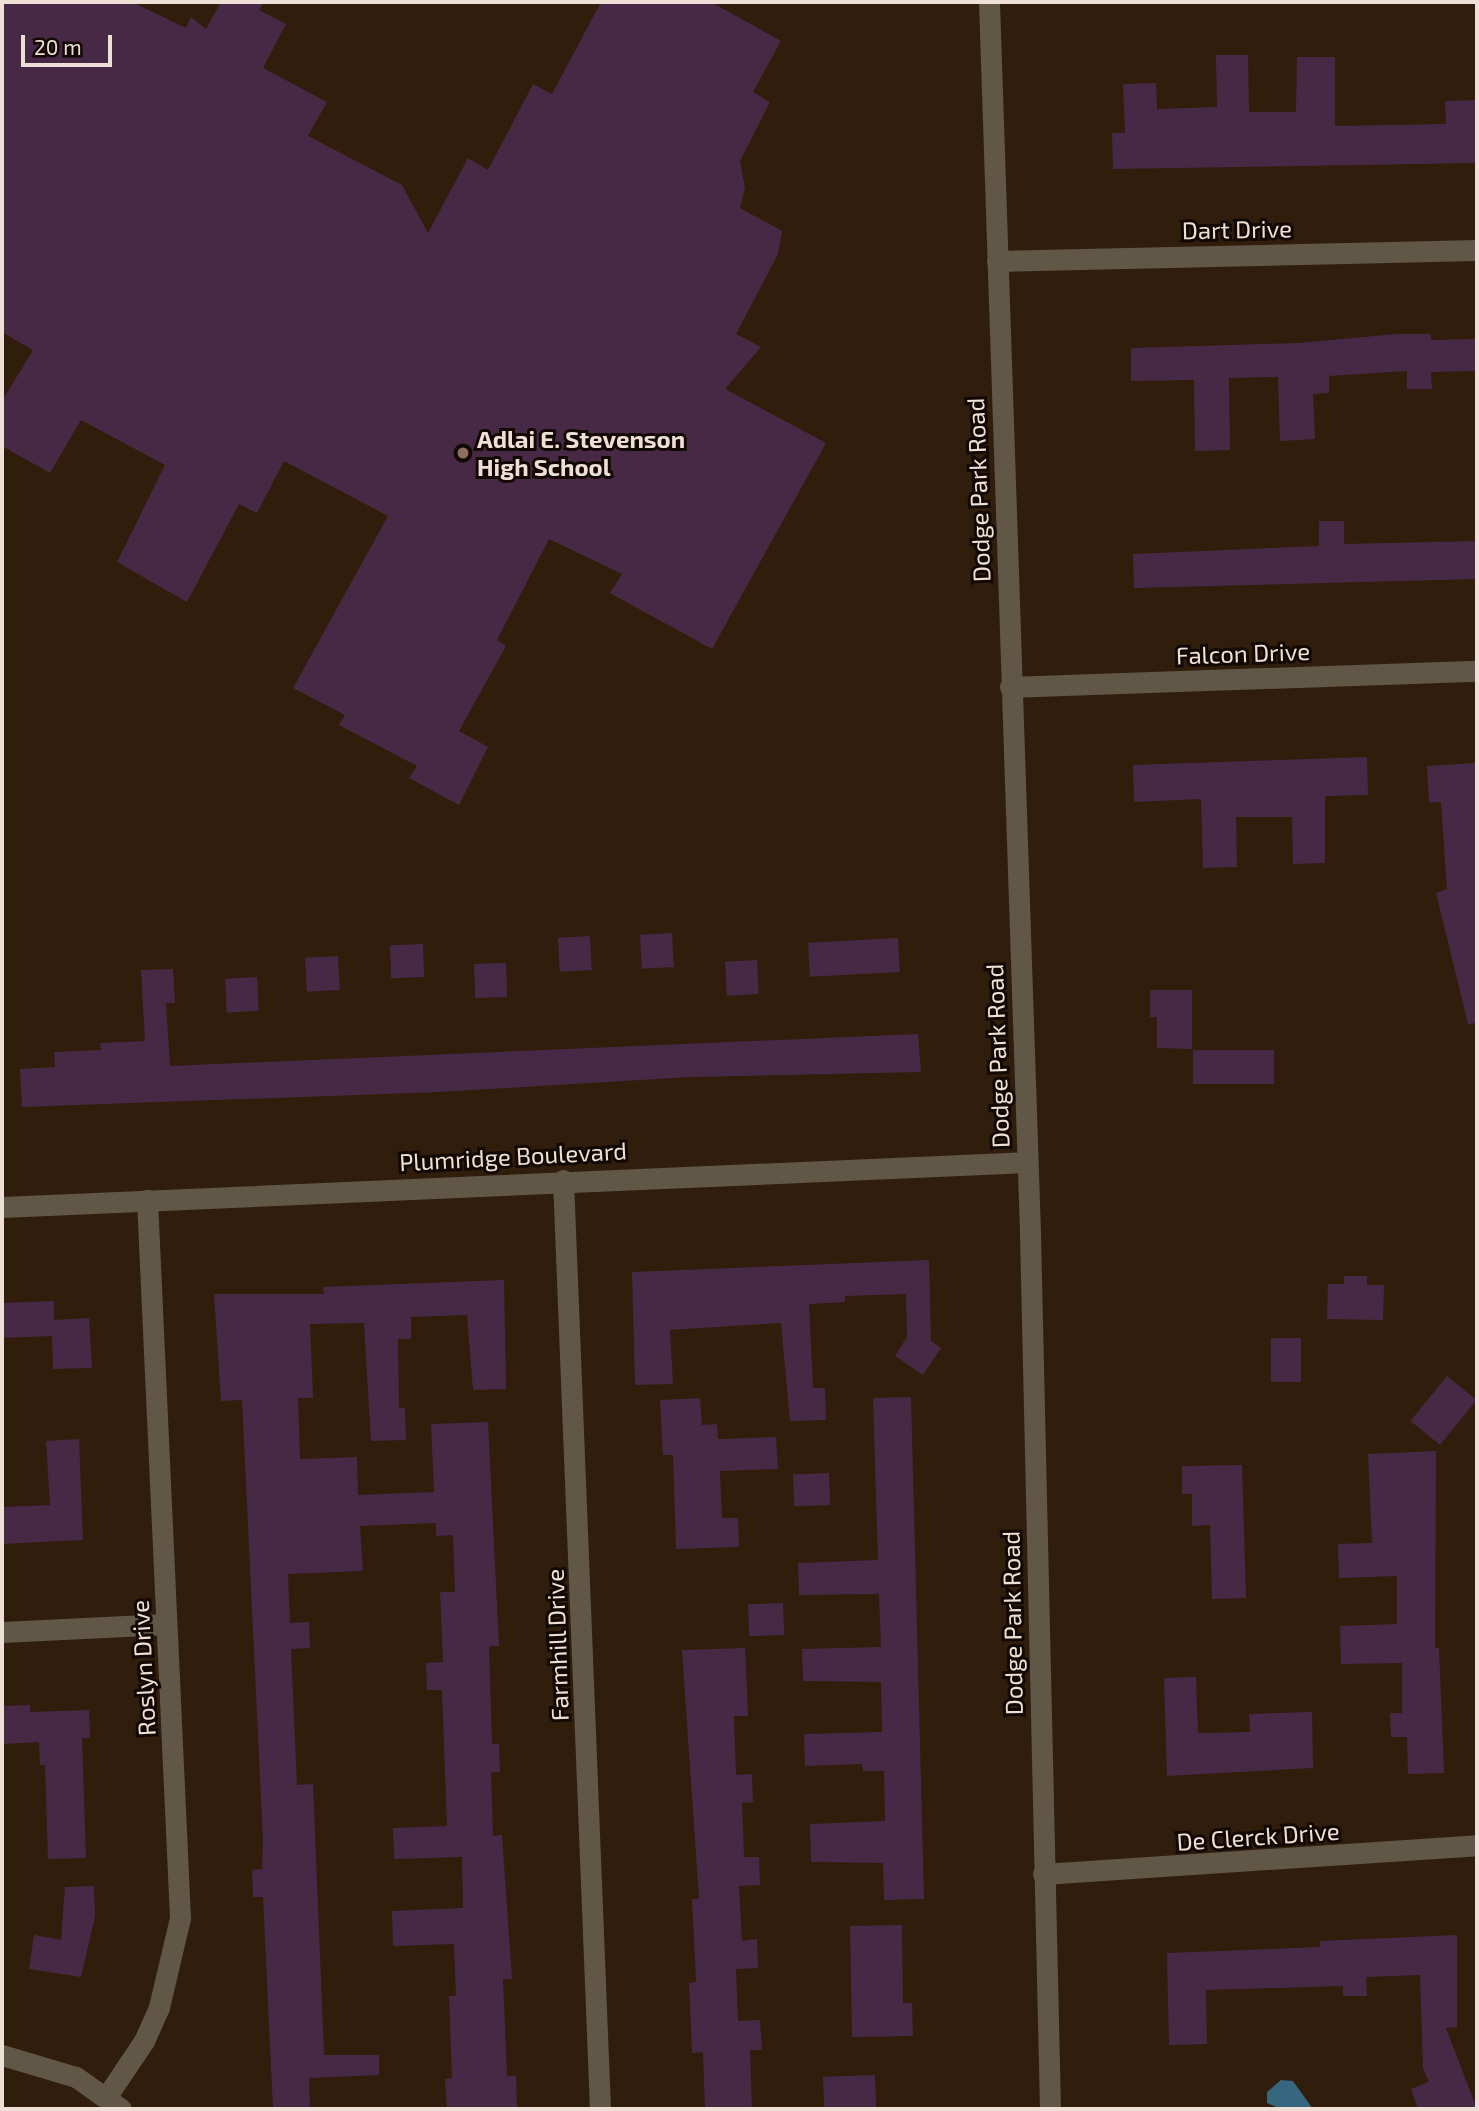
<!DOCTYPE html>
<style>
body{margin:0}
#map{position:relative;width:1479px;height:2111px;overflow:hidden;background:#301d0c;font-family:"Exo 2",sans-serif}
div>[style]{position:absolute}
.water>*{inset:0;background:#37677e}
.building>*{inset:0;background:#482945;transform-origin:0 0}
.minor>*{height:21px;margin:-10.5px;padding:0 10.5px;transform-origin:10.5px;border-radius:10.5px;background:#605746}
.dots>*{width:19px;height:19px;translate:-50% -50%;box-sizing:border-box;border:4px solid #120904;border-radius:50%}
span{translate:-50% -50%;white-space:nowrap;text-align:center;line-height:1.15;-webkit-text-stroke:6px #120904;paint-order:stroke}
.street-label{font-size:24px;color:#eee0d6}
.poi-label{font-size:24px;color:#eee0d6;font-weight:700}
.left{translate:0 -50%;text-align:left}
.frame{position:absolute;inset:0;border:4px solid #eee0d6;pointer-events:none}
.scale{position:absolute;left:21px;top:35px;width:91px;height:32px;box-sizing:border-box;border:4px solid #eee0d6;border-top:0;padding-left:9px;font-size:21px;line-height:24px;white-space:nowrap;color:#eee0d6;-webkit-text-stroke:5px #120904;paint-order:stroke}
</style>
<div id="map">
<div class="water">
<div style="clip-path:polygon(1281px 2080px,1293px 2081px,1313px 2109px,1281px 2109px,1267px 2103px,1267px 2092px)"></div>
</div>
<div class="building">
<div style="clip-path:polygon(2px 2px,132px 2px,186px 28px,191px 17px,206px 29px,221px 2px,264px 2px,259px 10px,286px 24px,263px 68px,327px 102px,308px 136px,402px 185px,428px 233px,468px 158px,488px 170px,533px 84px,552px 94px,601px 2px,711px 2px,781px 41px,753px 92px,770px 102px,740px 161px,745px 188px,740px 208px,782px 231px,778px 254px,736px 334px,761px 347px,725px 389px,826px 443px,712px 649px,610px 593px,622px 574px,549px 539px,497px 640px,506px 646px,459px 731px,488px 747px,459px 805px,409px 778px,417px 766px,339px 725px,345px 715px,293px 688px,388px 516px,284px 461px,257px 513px,239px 504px,187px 602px,117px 562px,165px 465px,81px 420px,50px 473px,2px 446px,2px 401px,33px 350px,2px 332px)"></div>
<div style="clip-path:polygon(1216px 55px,1248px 55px,1249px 112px,1296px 112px,1297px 57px,1335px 57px,1335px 126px,1446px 124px,1445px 101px,1477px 100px,1477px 163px,1113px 169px,1112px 133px,1125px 133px,1123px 84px,1156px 83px,1157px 109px,1217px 107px)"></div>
<div style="clip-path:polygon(1396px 334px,1431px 334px,1431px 340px,1477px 339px,1477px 371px,1431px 372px,1432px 389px,1407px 389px,1407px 371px,1329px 376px,1329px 393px,1313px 394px,1315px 439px,1280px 441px,1278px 377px,1229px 378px,1230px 450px,1195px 451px,1194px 380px,1131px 381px,1131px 348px,1299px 343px)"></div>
<div style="clip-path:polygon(1319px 521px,1344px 521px,1344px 544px,1477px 541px,1477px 579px,1134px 588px,1133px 554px,1319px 546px)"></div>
<div style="clip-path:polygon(1367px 757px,1368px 795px,1325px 796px,1325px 863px,1293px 864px,1292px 817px,1236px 817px,1237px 867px,1203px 868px,1201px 799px,1134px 802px,1133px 765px)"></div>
<div style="clip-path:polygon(1477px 763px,1477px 1023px,1468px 1024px,1436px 893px,1447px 889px,1441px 802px,1429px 803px,1427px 766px)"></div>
<div style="left:672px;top:933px;width:34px;height:32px;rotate:87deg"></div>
<div style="left:590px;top:936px;width:34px;height:32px;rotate:87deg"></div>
<div style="left:898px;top:938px;width:34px;height:90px;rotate:87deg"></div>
<div style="left:423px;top:944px;width:33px;height:33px;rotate:88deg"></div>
<div style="left:338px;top:956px;width:34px;height:33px;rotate:87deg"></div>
<div style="left:757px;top:960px;width:34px;height:32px;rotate:87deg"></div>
<div style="left:506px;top:963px;width:34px;height:32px;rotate:88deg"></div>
<div style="clip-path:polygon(173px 969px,175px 1003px,166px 1003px,170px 1066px,918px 1034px,921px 1072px,690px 1077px,440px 1092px,22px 1107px,20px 1069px,55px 1067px,54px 1052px,101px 1050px,100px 1043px,145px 1041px,141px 970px)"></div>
<div style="left:257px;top:977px;width:34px;height:32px;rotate:87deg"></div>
<div style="clip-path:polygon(1150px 990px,1192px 990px,1192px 1049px,1157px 1048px,1157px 1017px,1150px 1017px)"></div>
<div style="left:1193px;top:1050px;width:81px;height:34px"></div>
<div style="clip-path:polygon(929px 1260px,931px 1341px,941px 1348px,923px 1375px,895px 1356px,907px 1337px,906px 1294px,845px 1296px,845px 1302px,809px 1304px,813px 1388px,825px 1388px,826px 1420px,790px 1421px,781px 1323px,670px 1330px,673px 1384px,635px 1385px,632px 1272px)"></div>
<div style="clip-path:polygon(1344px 1276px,1367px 1276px,1367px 1285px,1384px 1285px,1383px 1320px,1327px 1319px,1328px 1284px,1344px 1284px)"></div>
<div style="clip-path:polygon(504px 1280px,506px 1389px,473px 1390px,467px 1315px,411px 1317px,411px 1339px,398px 1339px,399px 1408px,405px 1408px,406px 1440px,371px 1441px,364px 1323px,310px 1324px,313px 1398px,298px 1398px,300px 1459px,357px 1457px,358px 1495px,434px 1492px,431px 1424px,488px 1422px,499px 1646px,489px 1646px,492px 1744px,499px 1744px,500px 1772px,491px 1772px,493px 1836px,502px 1835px,512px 1979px,503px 1979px,507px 2076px,516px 2076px,517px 2109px,447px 2108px,445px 2079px,452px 2078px,449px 1996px,456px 1996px,454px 1944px,393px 1946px,392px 1911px,463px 1908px,462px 1857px,394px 1859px,393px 1828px,447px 1826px,442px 1690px,427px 1690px,426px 1663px,443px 1662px,440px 1592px,455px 1592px,453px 1535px,436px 1536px,436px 1523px,360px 1526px,363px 1571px,288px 1574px,290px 1623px,309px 1622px,310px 1648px,291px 1649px,297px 1785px,313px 1784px,324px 2055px,379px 2055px,379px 2075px,309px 2078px,310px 2109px,273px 2109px,263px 1897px,253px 1897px,252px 1870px,262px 1869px,263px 1841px,242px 1400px,221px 1401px,214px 1294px,324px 1294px,323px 1287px)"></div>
<div style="clip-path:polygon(54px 1301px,54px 1320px,89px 1318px,92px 1368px,53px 1369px,52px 1336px,2px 1338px,2px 1303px)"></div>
<div style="left:1271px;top:1338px;width:30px;height:44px"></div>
<div style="left:1447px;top:1376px;width:38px;height:58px;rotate:39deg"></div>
<div style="clip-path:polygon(911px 1397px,924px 1899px,884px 1900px,883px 1863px,811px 1862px,810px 1824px,885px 1821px,884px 1771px,863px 1771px,862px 1764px,805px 1766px,804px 1734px,882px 1732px,881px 1682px,803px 1681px,802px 1649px,881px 1647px,879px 1594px,799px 1595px,798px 1563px,878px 1560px,873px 1398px)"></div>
<div style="clip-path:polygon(700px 1398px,702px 1425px,717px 1424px,718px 1439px,776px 1437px,778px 1469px,720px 1471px,722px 1518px,738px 1518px,739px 1547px,676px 1549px,673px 1455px,663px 1455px,660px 1400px)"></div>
<div style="clip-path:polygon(79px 1439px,83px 1540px,2px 1544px,2px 1507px,50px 1505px,46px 1441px)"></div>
<div style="clip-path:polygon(1436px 1451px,1435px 1648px,1439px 1648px,1444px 1773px,1408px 1774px,1407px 1737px,1391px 1737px,1390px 1713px,1402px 1713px,1402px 1663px,1341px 1664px,1340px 1626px,1397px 1624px,1397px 1576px,1339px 1578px,1338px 1544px,1372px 1543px,1368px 1454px)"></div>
<div style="clip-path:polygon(1242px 1465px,1246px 1598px,1212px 1599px,1210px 1525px,1192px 1526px,1192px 1494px,1182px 1494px,1182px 1466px)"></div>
<div style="left:829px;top:1473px;width:32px;height:36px;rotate:88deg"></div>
<div style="left:783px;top:1603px;width:32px;height:35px;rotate:88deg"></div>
<div style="clip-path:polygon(745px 1648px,748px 1716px,734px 1716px,736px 1775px,752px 1774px,753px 1802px,742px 1803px,744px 1857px,759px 1857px,760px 1885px,739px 1886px,742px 1941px,757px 1939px,758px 1968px,736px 1969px,738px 2021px,760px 2020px,762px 2050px,750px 2050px,752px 2109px,705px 2109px,703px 2052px,692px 2053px,689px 1983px,696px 1982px,692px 1899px,699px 1899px,682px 1650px)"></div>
<div style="clip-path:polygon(1196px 1677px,1198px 1733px,1250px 1732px,1249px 1714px,1312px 1712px,1313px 1768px,1167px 1776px,1164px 1678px)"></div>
<div style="clip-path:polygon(30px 1705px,30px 1712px,89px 1710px,90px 1738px,82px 1738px,86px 1858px,48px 1859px,45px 1765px,40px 1765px,39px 1742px,3px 1744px,2px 1706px)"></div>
<div style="clip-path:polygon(94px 1886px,95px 1916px,81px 1977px,29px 1969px,34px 1935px,61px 1940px,65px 1887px)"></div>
<div style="clip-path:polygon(902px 1925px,903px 2003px,912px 2003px,913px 2036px,852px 2037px,850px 1926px)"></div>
<div style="clip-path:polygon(1457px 1935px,1457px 2027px,1446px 2028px,1477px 2109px,1418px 2109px,1411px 2089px,1429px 2082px,1423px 2068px,1420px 1975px,1366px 1977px,1367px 1996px,1343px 1996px,1343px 1986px,1206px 1990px,1207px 2044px,1169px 2045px,1167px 1953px,1320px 1947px,1320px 1941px)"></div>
<div style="left:875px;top:2075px;width:34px;height:52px;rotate:88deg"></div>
</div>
<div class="minor">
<div style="left:989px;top:2px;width:1233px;rotate:88.09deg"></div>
<div style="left:1030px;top:1234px;width:875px;rotate:88.69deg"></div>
<div style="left:997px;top:261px;width:480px;rotate:-1.3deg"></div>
<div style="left:1010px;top:687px;width:467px;rotate:-2deg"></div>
<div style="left:563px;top:1180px;width:930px;rotate:87.72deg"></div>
<div style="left:2px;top:1207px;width:1026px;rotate:-2.51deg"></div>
<div style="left:2px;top:1632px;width:164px;rotate:-2.8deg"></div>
<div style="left:1043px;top:1874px;width:435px;rotate:-3.8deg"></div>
<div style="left:2px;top:2055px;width:77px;rotate:16.6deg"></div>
<div style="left:76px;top:2077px;width:55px;rotate:35.4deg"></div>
<div style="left:107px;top:2096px;width:66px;rotate:-56.1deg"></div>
<div style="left:144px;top:2041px;width:37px;rotate:-66deg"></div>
<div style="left:159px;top:2007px;width:91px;rotate:-76.7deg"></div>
<div style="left:180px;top:1918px;width:719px;rotate:-92.63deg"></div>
</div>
<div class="dots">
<div style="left:463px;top:453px;background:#8d6e63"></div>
</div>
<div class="street-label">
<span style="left:1237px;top:229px;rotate:-1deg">Dart Drive</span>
<span style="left:978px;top:490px;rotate:-92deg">Dodge Park Road</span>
<span style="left:1243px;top:653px;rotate:-2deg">Falcon Drive</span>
<span style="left:997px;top:1056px;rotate:-92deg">Dodge Park Road</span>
<span style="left:513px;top:1156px;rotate:-3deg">Plumridge Boulevard</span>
<span style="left:1012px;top:1623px;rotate:-91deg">Dodge Park Road</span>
<span style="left:557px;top:1645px;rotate:-92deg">Farmhill Drive</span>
<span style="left:143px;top:1668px;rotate:-93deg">Roslyn Drive</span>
<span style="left:1258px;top:1836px;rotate:-4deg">De Clerck Drive</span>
</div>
<div class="poi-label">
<span class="left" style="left:477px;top:453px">Adlai E. Stevenson<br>High School</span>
</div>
<div class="frame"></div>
<div class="scale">20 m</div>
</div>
